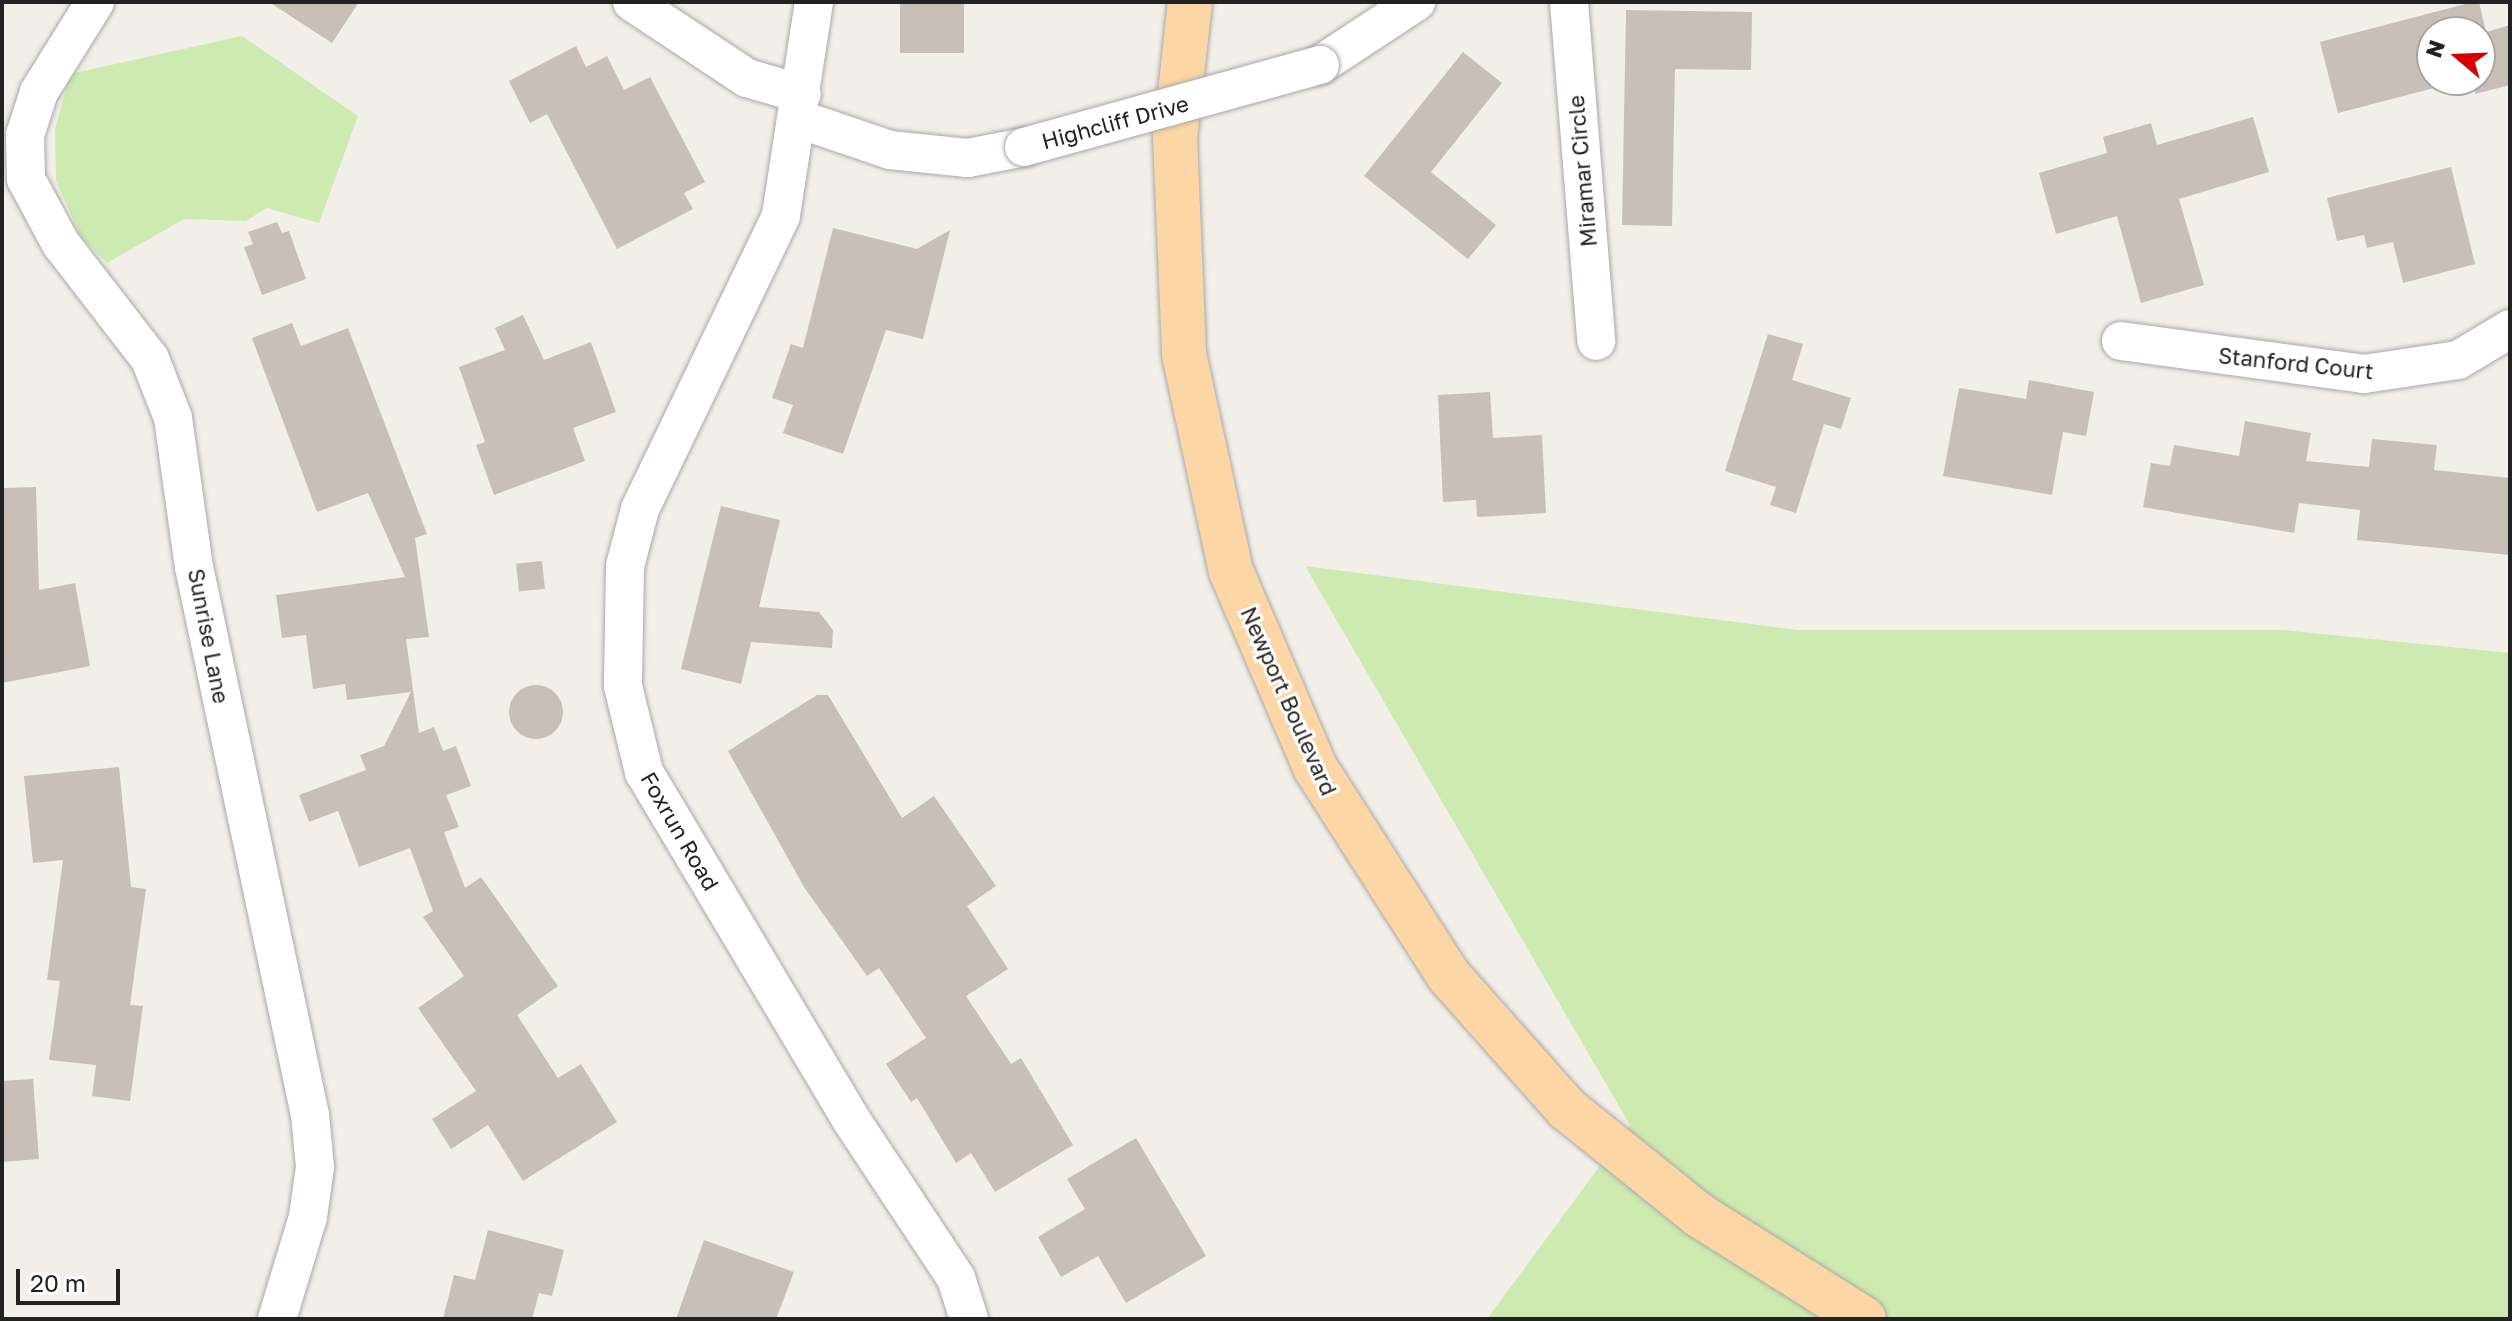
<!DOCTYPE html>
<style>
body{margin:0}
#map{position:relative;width:2512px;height:1321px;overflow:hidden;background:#f2efe9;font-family:"Golos Text",sans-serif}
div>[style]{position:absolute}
.grass>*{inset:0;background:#cdebb0}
.building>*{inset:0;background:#c7bfb8;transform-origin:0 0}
.round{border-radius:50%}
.roads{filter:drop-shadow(0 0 2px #a9a9a9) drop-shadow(0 0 2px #a9a9a9)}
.minor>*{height:38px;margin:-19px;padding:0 19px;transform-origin:19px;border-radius:19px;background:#fff}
.primary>*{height:44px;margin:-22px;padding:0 22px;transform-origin:22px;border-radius:22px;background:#fcd6a4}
.bridges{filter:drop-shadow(0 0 2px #a9a9a9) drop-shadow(0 0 2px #a9a9a9)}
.minor-bridge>*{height:38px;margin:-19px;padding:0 19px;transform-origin:19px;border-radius:19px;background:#fff}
span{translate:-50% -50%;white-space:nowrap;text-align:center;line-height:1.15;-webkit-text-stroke:6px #fff;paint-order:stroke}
.street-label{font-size:22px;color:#222}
.frame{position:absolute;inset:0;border:4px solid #222;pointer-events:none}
.north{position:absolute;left:2416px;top:16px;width:80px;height:80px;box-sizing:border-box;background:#fff;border:2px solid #a7a7a7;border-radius:50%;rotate:289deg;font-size:22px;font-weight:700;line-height:32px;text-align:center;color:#222}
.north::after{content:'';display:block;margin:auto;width:28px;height:36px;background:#d40000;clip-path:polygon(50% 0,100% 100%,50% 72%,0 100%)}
.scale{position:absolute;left:16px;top:1269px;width:104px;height:36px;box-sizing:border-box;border:4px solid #222;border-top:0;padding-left:10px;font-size:24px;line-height:28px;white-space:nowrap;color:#222;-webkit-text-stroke:6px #fff;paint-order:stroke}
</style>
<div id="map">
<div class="grass">
<div style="clip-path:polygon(242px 36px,358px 116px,319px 223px,267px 208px,246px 221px,184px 219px,107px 263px,81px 237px,56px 181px,55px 130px,70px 74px)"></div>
<div style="clip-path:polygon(1305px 566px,1798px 630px,2284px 630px,2510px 653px,2510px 1319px,1487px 1319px,1630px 1125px)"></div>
</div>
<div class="building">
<div style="clip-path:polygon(269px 2px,359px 2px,332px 43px)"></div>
<div style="left:900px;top:2px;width:64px;height:51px"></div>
<div style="clip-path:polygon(2473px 2px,2479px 2px,2486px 32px,2510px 25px,2510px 85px,2475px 94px,2480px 32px,2432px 32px,2432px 80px,2465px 80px,2338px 113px,2320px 42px)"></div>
<div style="clip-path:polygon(1626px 10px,1752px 12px,1751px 70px,1675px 69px,1672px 226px,1622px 225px)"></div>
<div style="clip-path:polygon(576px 46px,586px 67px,607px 56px,624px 90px,650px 77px,705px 182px,684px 193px,693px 209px,617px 249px,547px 114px,530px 123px,509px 81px)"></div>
<div style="clip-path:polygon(1463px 52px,1502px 83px,1431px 172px,1496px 225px,1468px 259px,1364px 176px)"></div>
<div style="clip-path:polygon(2253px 117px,2269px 172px,2179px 199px,2204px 285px,2141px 303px,2117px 216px,2056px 234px,2039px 173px,2107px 153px,2103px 137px,2151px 123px,2157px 145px)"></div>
<div style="clip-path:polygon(2451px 167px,2475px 264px,2403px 283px,2393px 242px,2367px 248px,2364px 235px,2337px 241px,2327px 198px)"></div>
<div style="clip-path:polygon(277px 222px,282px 233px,289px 231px,306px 279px,262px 295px,244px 247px,253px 244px,248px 232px)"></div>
<div style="clip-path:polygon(833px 228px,917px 249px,950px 230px,923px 339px,886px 330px,843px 454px,783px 433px,793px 405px,772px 398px,791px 344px,803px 348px)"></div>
<div style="clip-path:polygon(523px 315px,544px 360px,591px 342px,616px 412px,573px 428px,585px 461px,494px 495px,476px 445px,485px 442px,459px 367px,505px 350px,495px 328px)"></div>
<div style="clip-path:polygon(292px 323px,301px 346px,348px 328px,427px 534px,415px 538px,429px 637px,406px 639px,419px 733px,434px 727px,443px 751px,456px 746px,471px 786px,446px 795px,459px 827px,444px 832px,465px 888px,481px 877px,558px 986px,517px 1015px,558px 1078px,581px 1064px,617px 1122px,523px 1181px,488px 1125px,451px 1149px,432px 1119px,476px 1091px,418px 1008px,464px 976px,423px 917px,433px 911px,410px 848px,359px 867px,338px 811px,309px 822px,299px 795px,366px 770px,360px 755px,384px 746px,411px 692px,347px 700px,345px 684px,313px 689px,306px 635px,282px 638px,276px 595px,405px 577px,368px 493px,317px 512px,252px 338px)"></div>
<div style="clip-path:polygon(1768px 334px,1803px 344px,1792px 380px,1851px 398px,1841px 429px,1824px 424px,1796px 513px,1770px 505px,1776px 487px,1725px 471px)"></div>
<div style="clip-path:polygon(2029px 380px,2094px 392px,2086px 436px,2063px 432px,2052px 495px,1943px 476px,1959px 388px,2026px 399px)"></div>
<div style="clip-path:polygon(1490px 392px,1493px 438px,1542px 435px,1546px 513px,1477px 517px,1476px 500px,1443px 502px,1438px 395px)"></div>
<div style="clip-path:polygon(2245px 421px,2311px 433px,2306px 461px,2369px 467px,2372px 439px,2437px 445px,2434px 470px,2510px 478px,2510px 555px,2357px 540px,2360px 510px,2299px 503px,2294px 533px,2143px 507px,2151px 463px,2170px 466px,2174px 445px,2239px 456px)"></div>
<div style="clip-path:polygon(36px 487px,39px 590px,75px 583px,90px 666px,2px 683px,2px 488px)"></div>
<div style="clip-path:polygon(721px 506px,780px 520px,759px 607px,819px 612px,833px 630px,832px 648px,751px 642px,741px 684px,681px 669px)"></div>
<div style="left:542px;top:561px;width:28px;height:26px;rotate:84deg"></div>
<div class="round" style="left:509px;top:685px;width:54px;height:54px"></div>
<div style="clip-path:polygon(817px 695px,828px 695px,902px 818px,934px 796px,996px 886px,967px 906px,1008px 969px,966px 996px,1011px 1064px,1021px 1058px,1073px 1145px,995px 1192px,971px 1153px,956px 1163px,917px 1098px,911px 1102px,886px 1064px,926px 1038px,879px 968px,867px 976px,804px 887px,728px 751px)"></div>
<div style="clip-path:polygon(119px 767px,131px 887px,146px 889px,130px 1005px,143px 1006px,130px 1101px,92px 1096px,96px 1065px,49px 1060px,60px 981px,47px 980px,63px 860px,33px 863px,24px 776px)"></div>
<div style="clip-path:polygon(33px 1079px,39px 1159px,2px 1162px,2px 1081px)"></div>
<div style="clip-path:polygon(1136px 1138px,1206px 1256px,1126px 1303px,1098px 1256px,1061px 1277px,1038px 1237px,1085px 1209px,1067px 1179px)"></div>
<div style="clip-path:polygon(488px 1230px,564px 1250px,552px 1296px,539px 1293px,532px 1319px,443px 1319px,454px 1275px,475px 1280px)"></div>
<div style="clip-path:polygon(704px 1240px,794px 1272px,776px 1319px,676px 1319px)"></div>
</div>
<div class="roads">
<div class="minor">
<div style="left:95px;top:2px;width:106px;rotate:121.9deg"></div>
<div style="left:39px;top:92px;width:45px;rotate:108deg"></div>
<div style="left:25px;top:135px;width:44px;rotate:88.7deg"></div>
<div style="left:26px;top:179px;width:74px;rotate:61.7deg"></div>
<div style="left:61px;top:244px;width:145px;rotate:52.3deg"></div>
<div style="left:150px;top:359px;width:63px;rotate:68.7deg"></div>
<div style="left:173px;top:418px;width:150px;rotate:82deg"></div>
<div style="left:194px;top:567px;width:560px;rotate:78.05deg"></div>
<div style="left:310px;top:1115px;width:52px;rotate:84.5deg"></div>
<div style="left:315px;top:1167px;width:50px;rotate:98deg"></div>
<div style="left:308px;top:1217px;width:107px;rotate:106.9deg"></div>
<div style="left:632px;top:2px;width:138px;rotate:33.5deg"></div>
<div style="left:747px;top:78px;width:57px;rotate:16.2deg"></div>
<div style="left:814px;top:2px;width:217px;rotate:98.8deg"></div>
<div style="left:781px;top:216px;width:325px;rotate:115.7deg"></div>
<div style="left:640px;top:509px;width:59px;rotate:104.7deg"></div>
<div style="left:625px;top:566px;width:120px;rotate:91deg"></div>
<div style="left:623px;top:686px;width:89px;rotate:76.3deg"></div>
<div style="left:644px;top:772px;width:403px;rotate:59.2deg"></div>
<div style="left:850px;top:1118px;width:192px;rotate:56.5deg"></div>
<div style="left:956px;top:1278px;width:43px;rotate:72.4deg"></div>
<div style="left:1569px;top:2px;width:340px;rotate:85.4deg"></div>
<div style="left:1320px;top:65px;width:115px;rotate:-33.3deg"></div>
<div style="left:799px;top:119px;width:96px;rotate:18.8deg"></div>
<div style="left:890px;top:150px;width:78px;rotate:5.9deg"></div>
<div style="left:968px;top:158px;width:57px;rotate:-11.1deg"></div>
<div style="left:2121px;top:341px;width:245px;rotate:7.7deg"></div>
<div style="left:2364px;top:374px;width:95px;rotate:-8.5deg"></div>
<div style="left:2458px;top:360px;width:61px;rotate:-30.8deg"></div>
</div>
<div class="primary">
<div style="left:1190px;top:2px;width:136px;rotate:96.3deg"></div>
<div style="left:1175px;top:137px;width:217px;rotate:87.6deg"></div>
<div style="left:1184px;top:354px;width:222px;rotate:77.8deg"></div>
<div style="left:1231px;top:571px;width:215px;rotate:66.8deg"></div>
<div style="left:1316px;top:769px;width:246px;rotate:57.3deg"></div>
<div style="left:1449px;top:976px;width:178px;rotate:48.4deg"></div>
<div style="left:1567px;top:1109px;width:169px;rotate:38.8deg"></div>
<div style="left:1699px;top:1215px;width:195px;rotate:32.2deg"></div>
</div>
</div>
<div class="bridges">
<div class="minor-bridge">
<div style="left:1024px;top:147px;width:307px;rotate:-15.5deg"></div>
</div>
</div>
<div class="street-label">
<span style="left:1115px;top:122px;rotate:-15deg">Highcliff Drive</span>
<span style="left:1582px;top:171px;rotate:-95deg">Miramar Circle</span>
<span style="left:2296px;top:363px;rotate:6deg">Stanford Court</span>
<span style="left:209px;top:636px;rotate:79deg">Sunrise Lane</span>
<span style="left:1289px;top:701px;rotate:66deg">Newport Boulevard</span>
<span style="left:680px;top:831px;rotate:60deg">Foxrun Road</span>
</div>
<div class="frame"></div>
<div class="north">N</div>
<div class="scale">20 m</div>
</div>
